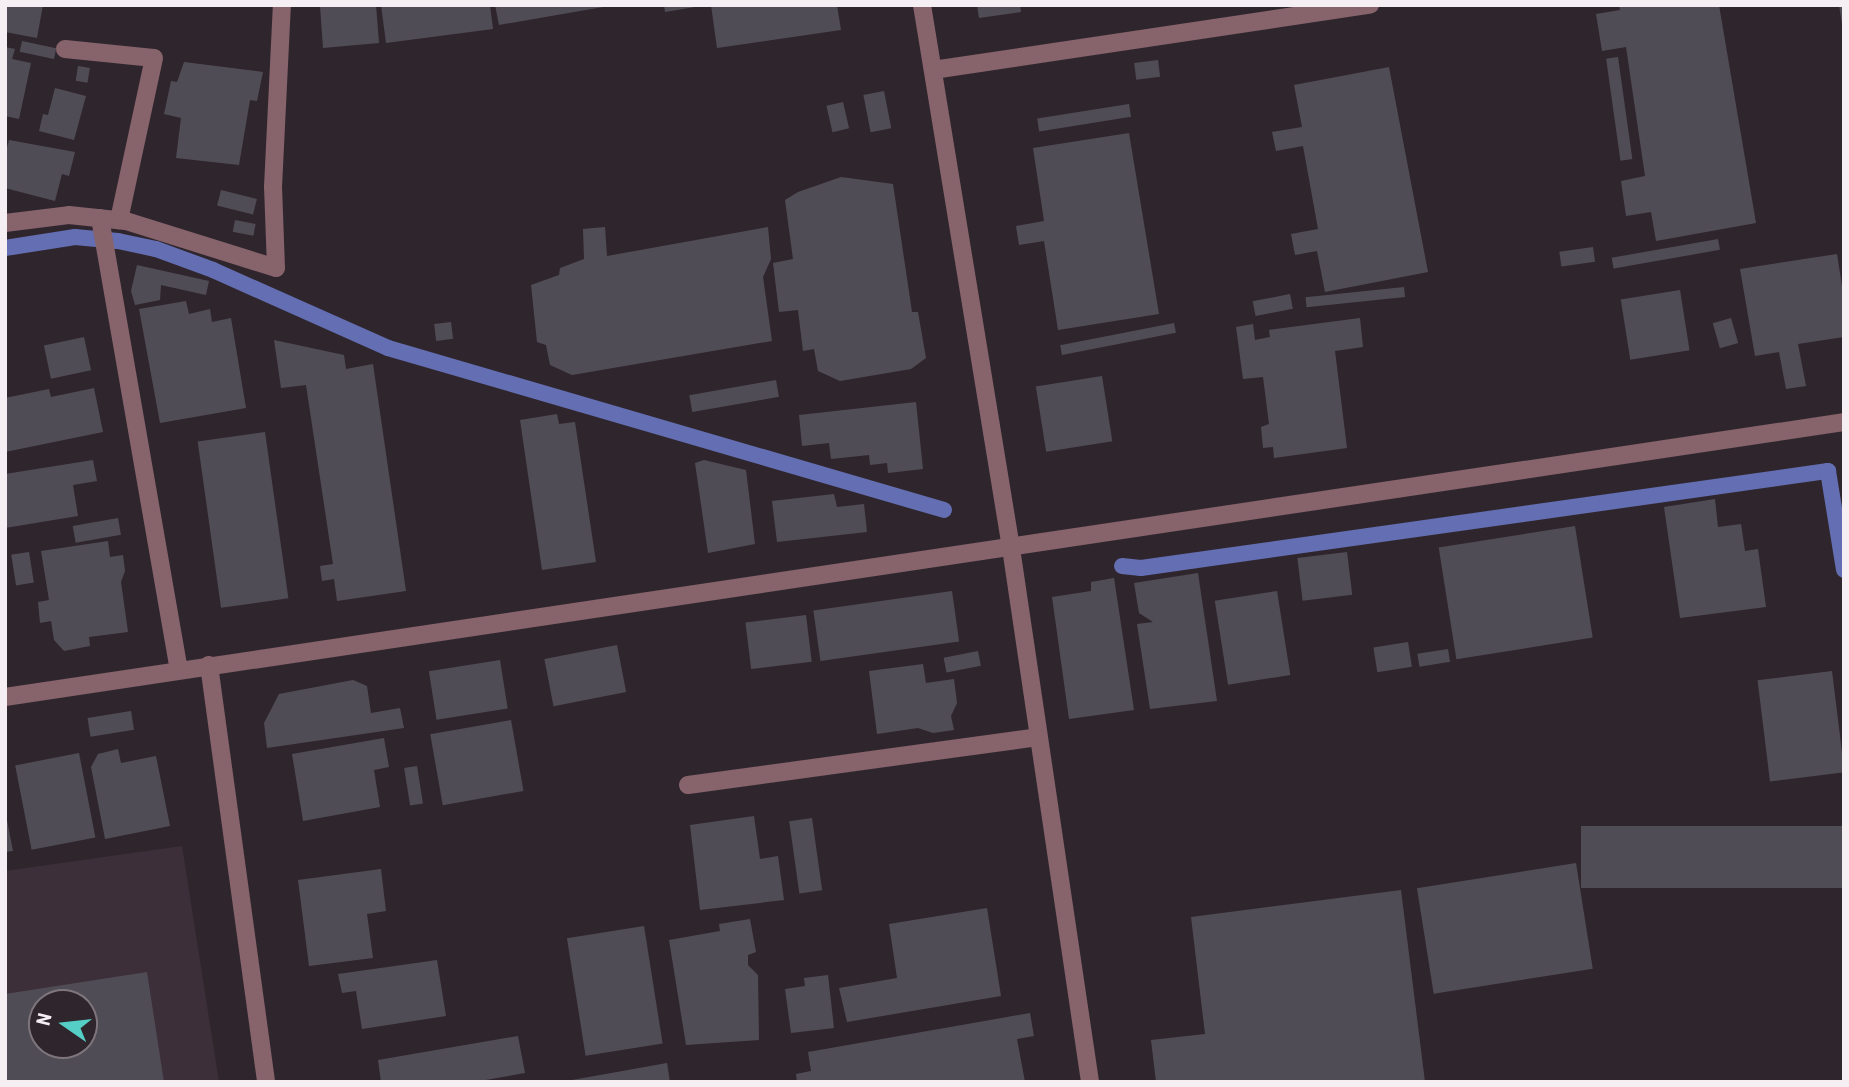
<!DOCTYPE html>
<style>
body{margin:0}
#map{position:relative;width:1849px;height:1087px;overflow:hidden;background:#2f262d;font-family:"Roboto Condensed",sans-serif}
div>[style]{position:absolute}
.built>*{inset:0;background:#3c2f39}
.stream>*{height:16px;margin:-8px;padding:0 8px;transform-origin:8px;border-radius:8px;background:#646eb3}
.building>*{inset:0;background:#504c56;transform-origin:0 0}
.service>*{height:18px;margin:-9px;padding:0 9px;transform-origin:9px;border-radius:9px;background:#87636c}
.minor>*{height:18px;margin:-9px;padding:0 9px;transform-origin:9px;border-radius:9px;background:#87636c}
.tertiary>*{height:18px;margin:-9px;padding:0 9px;transform-origin:9px;border-radius:9px;background:#87636c}
span{translate:-50% -50%;white-space:nowrap;text-align:center;line-height:1.15;-webkit-text-stroke:6px #2f262d;paint-order:stroke}
.frame{position:absolute;inset:0;border:7px solid #f5eff3;pointer-events:none}
.north{position:absolute;left:28px;top:989px;width:70px;height:70px;box-sizing:border-box;background:#2f262d;border:2px solid #7e767c;border-radius:50%;rotate:284deg;font-size:19px;font-weight:700;line-height:28px;text-align:center;color:#f5eff3}
.north::after{content:'';display:block;margin:auto;width:24px;height:32px;background:#55cec6;clip-path:polygon(50% 0,100% 100%,50% 72%,0 100%)}
</style>
<div id="map">
<div class="built">
<div style="clip-path:polygon(evenodd,182px 846px,219px 1082px,5px 1082px,5px 871px,182px 846px,42px 1003px,84px 1003px,84px 1045px,42px 1045px,42px 1003px)"></div>
</div>
<div class="stream">
<div style="left:5px;top:248px;width:71px;rotate:-8.9deg"></div>
<div style="left:75px;top:237px;width:43px;rotate:5.3deg"></div>
<div style="left:118px;top:241px;width:39px;rotate:12deg"></div>
<div style="left:156px;top:249px;width:61px;rotate:20.2deg"></div>
<div style="left:213px;top:270px;width:192px;rotate:24deg"></div>
<div style="left:388px;top:348px;width:579px;rotate:16.24deg"></div>
<div style="left:1122px;top:566px;width:19px;rotate:6deg"></div>
<div style="left:1141px;top:568px;width:694px;rotate:-8.04deg"></div>
<div style="left:1828px;top:471px;width:100px;rotate:80.8deg"></div>
</div>
<div class="building">
<div style="clip-path:polygon(5px 5px,43px 5px,37px 38px,5px 32px)"></div>
<div style="clip-path:polygon(329px 5px,376px 5px,379px 43px,323px 48px,320px 6px)"></div>
<div style="clip-path:polygon(381px 5px,490px 5px,493px 29px,386px 43px)"></div>
<div style="clip-path:polygon(495px 5px,603px 5px,603px 7px,499px 25px)"></div>
<div style="clip-path:polygon(664px 5px,694px 5px,695px 7px,665px 12px)"></div>
<div style="clip-path:polygon(711px 5px,837px 5px,841px 30px,717px 48px)"></div>
<div style="clip-path:polygon(977px 5px,1020px 5px,1021px 12px,979px 18px)"></div>
<div style="clip-path:polygon(1619px 5px,1719px 5px,1756px 223px,1656px 241px,1651px 212px,1626px 216px,1621px 181px,1645px 176px,1626px 47px,1602px 51px,1596px 14px,1620px 10px)"></div>
<div style="clip-path:polygon(1839px 5px,1844px 5px,1844px 24px,1842px 24px)"></div>
<div style="left:22px;top:41px;width:35px;height:11px;rotate:12deg"></div>
<div style="clip-path:polygon(5px 47px,15px 49px,12px 59px,31px 63px,19px 119px,5px 116px)"></div>
<div style="left:1618px;top:57px;width:103px;height:12px;rotate:82deg"></div>
<div style="left:1158px;top:60px;width:17px;height:24px;rotate:83deg"></div>
<div style="clip-path:polygon(184px 62px,263px 72px,257px 101px,250px 100px,239px 165px,176px 158px,181px 118px,164px 114px,171px 81px,177px 82px)"></div>
<div style="left:78px;top:66px;width:12px;height:15px;rotate:9deg"></div>
<div style="clip-path:polygon(1389px 67px,1428px 272px,1325px 292px,1317px 251px,1295px 255px,1291px 234px,1318px 229px,1303px 146px,1276px 151px,1272px 132px,1302px 127px,1294px 85px)"></div>
<div style="clip-path:polygon(55px 88px,86px 96px,74px 140px,39px 131px,43px 114px,48px 115px)"></div>
<div style="left:884px;top:91px;width:38px;height:21px;rotate:79deg"></div>
<div style="left:843px;top:102px;width:27px;height:17px;rotate:77deg"></div>
<div style="left:1129px;top:104px;width:13px;height:93px;rotate:81deg"></div>
<div style="clip-path:polygon(1129px 133px,1159px 314px,1058px 330px,1044px 241px,1019px 245px,1016px 226px,1044px 221px,1033px 148px)"></div>
<div style="clip-path:polygon(9px 140px,75px 152px,69px 176px,62px 174px,55px 201px,5px 188px,5px 155px)"></div>
<div style="clip-path:polygon(841px 177px,893px 184px,912px 312px,918px 312px,926px 358px,911px 369px,840px 381px,818px 371px,814px 349px,803px 351px,798px 310px,779px 312px,773px 263px,793px 259px,785px 200px,798px 192px)"></div>
<div style="left:221px;top:190px;width:37px;height:16px;rotate:14deg"></div>
<div style="left:235px;top:220px;width:21px;height:12px;rotate:11deg"></div>
<div style="clip-path:polygon(605px 227px,607px 256px,768px 227px,771px 259px,763px 277px,772px 341px,572px 375px,550px 365px,546px 345px,537px 342px,531px 285px,559px 275px,560px 268px,584px 259px,583px 229px)"></div>
<div style="left:1718px;top:239px;width:11px;height:108px;rotate:80deg"></div>
<div style="left:1593px;top:247px;width:15px;height:34px;rotate:82deg"></div>
<div style="clip-path:polygon(1837px 254px,1844px 299px,1844px 337px,1798px 344px,1806px 386px,1786px 389px,1779px 352px,1755px 356px,1740px 269px)"></div>
<div style="clip-path:polygon(137px 265px,209px 281px,206px 295px,161px 285px,160px 300px,135px 305px,131px 291px)"></div>
<div style="left:1404px;top:287px;width:10px;height:99px;rotate:84deg"></div>
<div style="left:1680px;top:290px;width:61px;height:60px;rotate:81deg"></div>
<div style="left:1290px;top:294px;width:15px;height:38px;rotate:79deg"></div>
<div style="clip-path:polygon(186px 301px,189px 314px,210px 309px,212px 322px,231px 318px,246px 408px,160px 423px,139px 309px)"></div>
<div style="clip-path:polygon(1360px 318px,1363px 347px,1335px 351px,1347px 448px,1274px 458px,1273px 447px,1263px 448px,1261px 427px,1269px 424px,1263px 377px,1243px 379px,1236px 327px,1253px 324px,1255px 340px,1270px 337px,1269px 330px)"></div>
<div style="left:1731px;top:318px;width:26px;height:19px;rotate:74deg"></div>
<div style="left:451px;top:322px;width:17px;height:17px;rotate:83deg"></div>
<div style="left:1174px;top:323px;width:10px;height:116px;rotate:79deg"></div>
<div style="left:84px;top:337px;width:34px;height:41px;rotate:78deg"></div>
<div style="clip-path:polygon(274px 340px,344px 355px,346px 369px,373px 364px,406px 591px,337px 601px,334px 579px,322px 581px,320px 566px,333px 564px,306px 385px,281px 388px)"></div>
<div style="left:1102px;top:376px;width:66px;height:67px;rotate:81deg"></div>
<div style="left:776px;top:380px;width:17px;height:88px;rotate:80deg"></div>
<div style="clip-path:polygon(94px 388px,103px 432px,5px 452px,5px 398px,49px 389px,51px 397px)"></div>
<div style="clip-path:polygon(916px 402px,923px 469px,888px 473px,887px 463px,870px 465px,869px 455px,831px 459px,829px 443px,802px 446px,799px 415px)"></div>
<div style="clip-path:polygon(557px 414px,559px 424px,575px 422px,596px 562px,542px 570px,520px 420px)"></div>
<div style="left:265px;top:432px;width:168px;height:68px;rotate:82deg"></div>
<div style="clip-path:polygon(93px 460px,97px 481px,73px 485px,78px 516px,5px 528px,5px 474px)"></div>
<div style="clip-path:polygon(704px 460px,746px 470px,755px 544px,708px 553px,695px 463px)"></div>
<div style="clip-path:polygon(834px 494px,837px 507px,864px 504px,867px 532px,777px 542px,772px 501px)"></div>
<div style="clip-path:polygon(1715px 499px,1718px 527px,1741px 524px,1745px 551px,1758px 549px,1766px 607px,1680px 618px,1664px 507px)"></div>
<div style="left:118px;top:518px;width:17px;height:46px;rotate:80deg"></div>
<div style="left:1575px;top:526px;width:113px;height:138px;rotate:81deg"></div>
<div style="clip-path:polygon(108px 541px,110px 557px,123px 555px,125px 571px,121px 582px,128px 632px,89px 637px,90px 646px,64px 651px,54px 640px,51px 621px,40px 623px,38px 602px,49px 600px,41px 551px)"></div>
<div style="left:29px;top:552px;width:31px;height:18px;rotate:81deg"></div>
<div style="left:1347px;top:552px;width:43px;height:50px;rotate:83deg"></div>
<div style="clip-path:polygon(1198px 573px,1217px 701px,1150px 709px,1137px 624px,1153px 622px,1139px 613px,1134px 583px)"></div>
<div style="clip-path:polygon(1114px 578px,1134px 710px,1069px 719px,1052px 597px,1091px 591px,1091px 582px)"></div>
<div style="left:952px;top:591px;width:51px;height:140px;rotate:82deg"></div>
<div style="left:1277px;top:591px;width:85px;height:63px;rotate:81deg"></div>
<div style="left:806px;top:615px;width:47px;height:61px;rotate:83deg"></div>
<div style="left:1408px;top:642px;width:25px;height:35px;rotate:81deg"></div>
<div style="left:617px;top:645px;width:48px;height:74px;rotate:79deg"></div>
<div style="left:1448px;top:649px;width:13px;height:31px;rotate:81deg"></div>
<div style="left:978px;top:651px;width:15px;height:35px;rotate:79deg"></div>
<div style="left:500px;top:660px;width:49px;height:72px;rotate:81deg"></div>
<div style="clip-path:polygon(923px 664px,926px 683px,954px 679px,957px 703px,951px 716px,954px 730px,933px 733px,918px 728px,877px 734px,869px 671px)"></div>
<div style="left:1832px;top:671px;width:102px;height:75px;rotate:83deg"></div>
<div style="clip-path:polygon(353px 680px,367px 686px,371px 713px,400px 708px,404px 728px,267px 748px,264px 723px,279px 694px)"></div>
<div style="left:131px;top:711px;width:19px;height:44px;rotate:81deg"></div>
<div style="left:511px;top:720px;width:72px;height:82px;rotate:80deg"></div>
<div style="clip-path:polygon(384px 738px,389px 767px,374px 770px,380px 807px,303px 821px,292px 754px)"></div>
<div style="clip-path:polygon(118px 749px,121px 763px,156px 756px,170px 826px,105px 839px,91px 767px,98px 754px)"></div>
<div style="left:79px;top:753px;width:86px;height:65px;rotate:79deg"></div>
<div style="left:417px;top:766px;width:38px;height:13px;rotate:81deg"></div>
<div style="clip-path:polygon(5px 810px,13px 851px,5px 852px)"></div>
<div style="clip-path:polygon(754px 816px,760px 859px,778px 856px,784px 900px,700px 910px,690px 825px)"></div>
<div style="left:812px;top:818px;width:73px;height:23px;rotate:82deg"></div>
<div style="left:1844px;top:826px;width:62px;height:263px;rotate:90deg"></div>
<div style="left:1576px;top:863px;width:107px;height:161px;rotate:81deg"></div>
<div style="clip-path:polygon(381px 869px,386px 911px,367px 914px,373px 958px,309px 966px,298px 880px)"></div>
<div style="clip-path:polygon(1401px 890px,1425px 1082px,1156px 1082px,1151px 1040px,1205px 1034px,1191px 917px)"></div>
<div style="clip-path:polygon(987px 908px,1001px 996px,847px 1022px,839px 988px,897px 978px,889px 924px)"></div>
<div style="clip-path:polygon(750px 919px,756px 952px,748px 955px,748px 965px,758px 975px,759px 1040px,686px 1045px,669px 940px,720px 931px,719px 924px)"></div>
<div style="left:644px;top:926px;width:119px;height:78px;rotate:81deg"></div>
<div style="clip-path:polygon(437px 960px,446px 1016px,362px 1029px,356px 991px,342px 993px,338px 974px)"></div>
<div style="clip-path:polygon(evenodd,147px 972px,164px 1082px,5px 1082px,5px 994px,147px 972px,42px 1003px,84px 1003px,84px 1045px,42px 1045px,42px 1003px)"></div>
<div style="clip-path:polygon(828px 975px,834px 1028px,791px 1033px,785px 989px,805px 986px,804px 978px)"></div>
<div style="clip-path:polygon(1030px 1013px,1034px 1036px,1017px 1039px,1025px 1082px,797px 1082px,796px 1074px,811px 1071px,808px 1052px)"></div>
<div style="clip-path:polygon(518px 1036px,525px 1073px,474px 1082px,381px 1082px,378px 1060px)"></div>
<div style="clip-path:polygon(667px 1063px,670px 1082px,572px 1082px,572px 1080px)"></div>
</div>
<div class="service">
<div style="left:65px;top:49px;width:89px;rotate:5.8deg"></div>
<div style="left:154px;top:58px;width:166px;rotate:102.2deg"></div>
<div style="left:276px;top:268px;width:81px;rotate:-92.1deg"></div>
<div style="left:273px;top:187px;width:182px;rotate:-87.2deg"></div>
</div>
<div class="minor">
<div style="left:922px;top:5px;width:550px;rotate:80.69deg"></div>
<div style="left:1011px;top:548px;width:540px;rotate:81.58deg"></div>
<div style="left:933px;top:70px;width:442px;rotate:-8.5deg"></div>
<div style="left:100px;top:218px;width:458px;rotate:80.1deg"></div>
<div style="left:5px;top:223px;width:64px;rotate:-7.1deg"></div>
<div style="left:69px;top:215px;width:57px;rotate:6deg"></div>
<div style="left:126px;top:221px;width:157px;rotate:17.4deg"></div>
<div style="left:209px;top:665px;width:421px;rotate:82.2deg"></div>
<div style="left:688px;top:785px;width:353px;rotate:-7.8deg"></div>
</div>
<div class="tertiary">
<div style="left:5px;top:697px;width:1859px;rotate:-8.5deg"></div>
</div>
<div class="frame"></div>
<div class="north">N</div>
</div>
